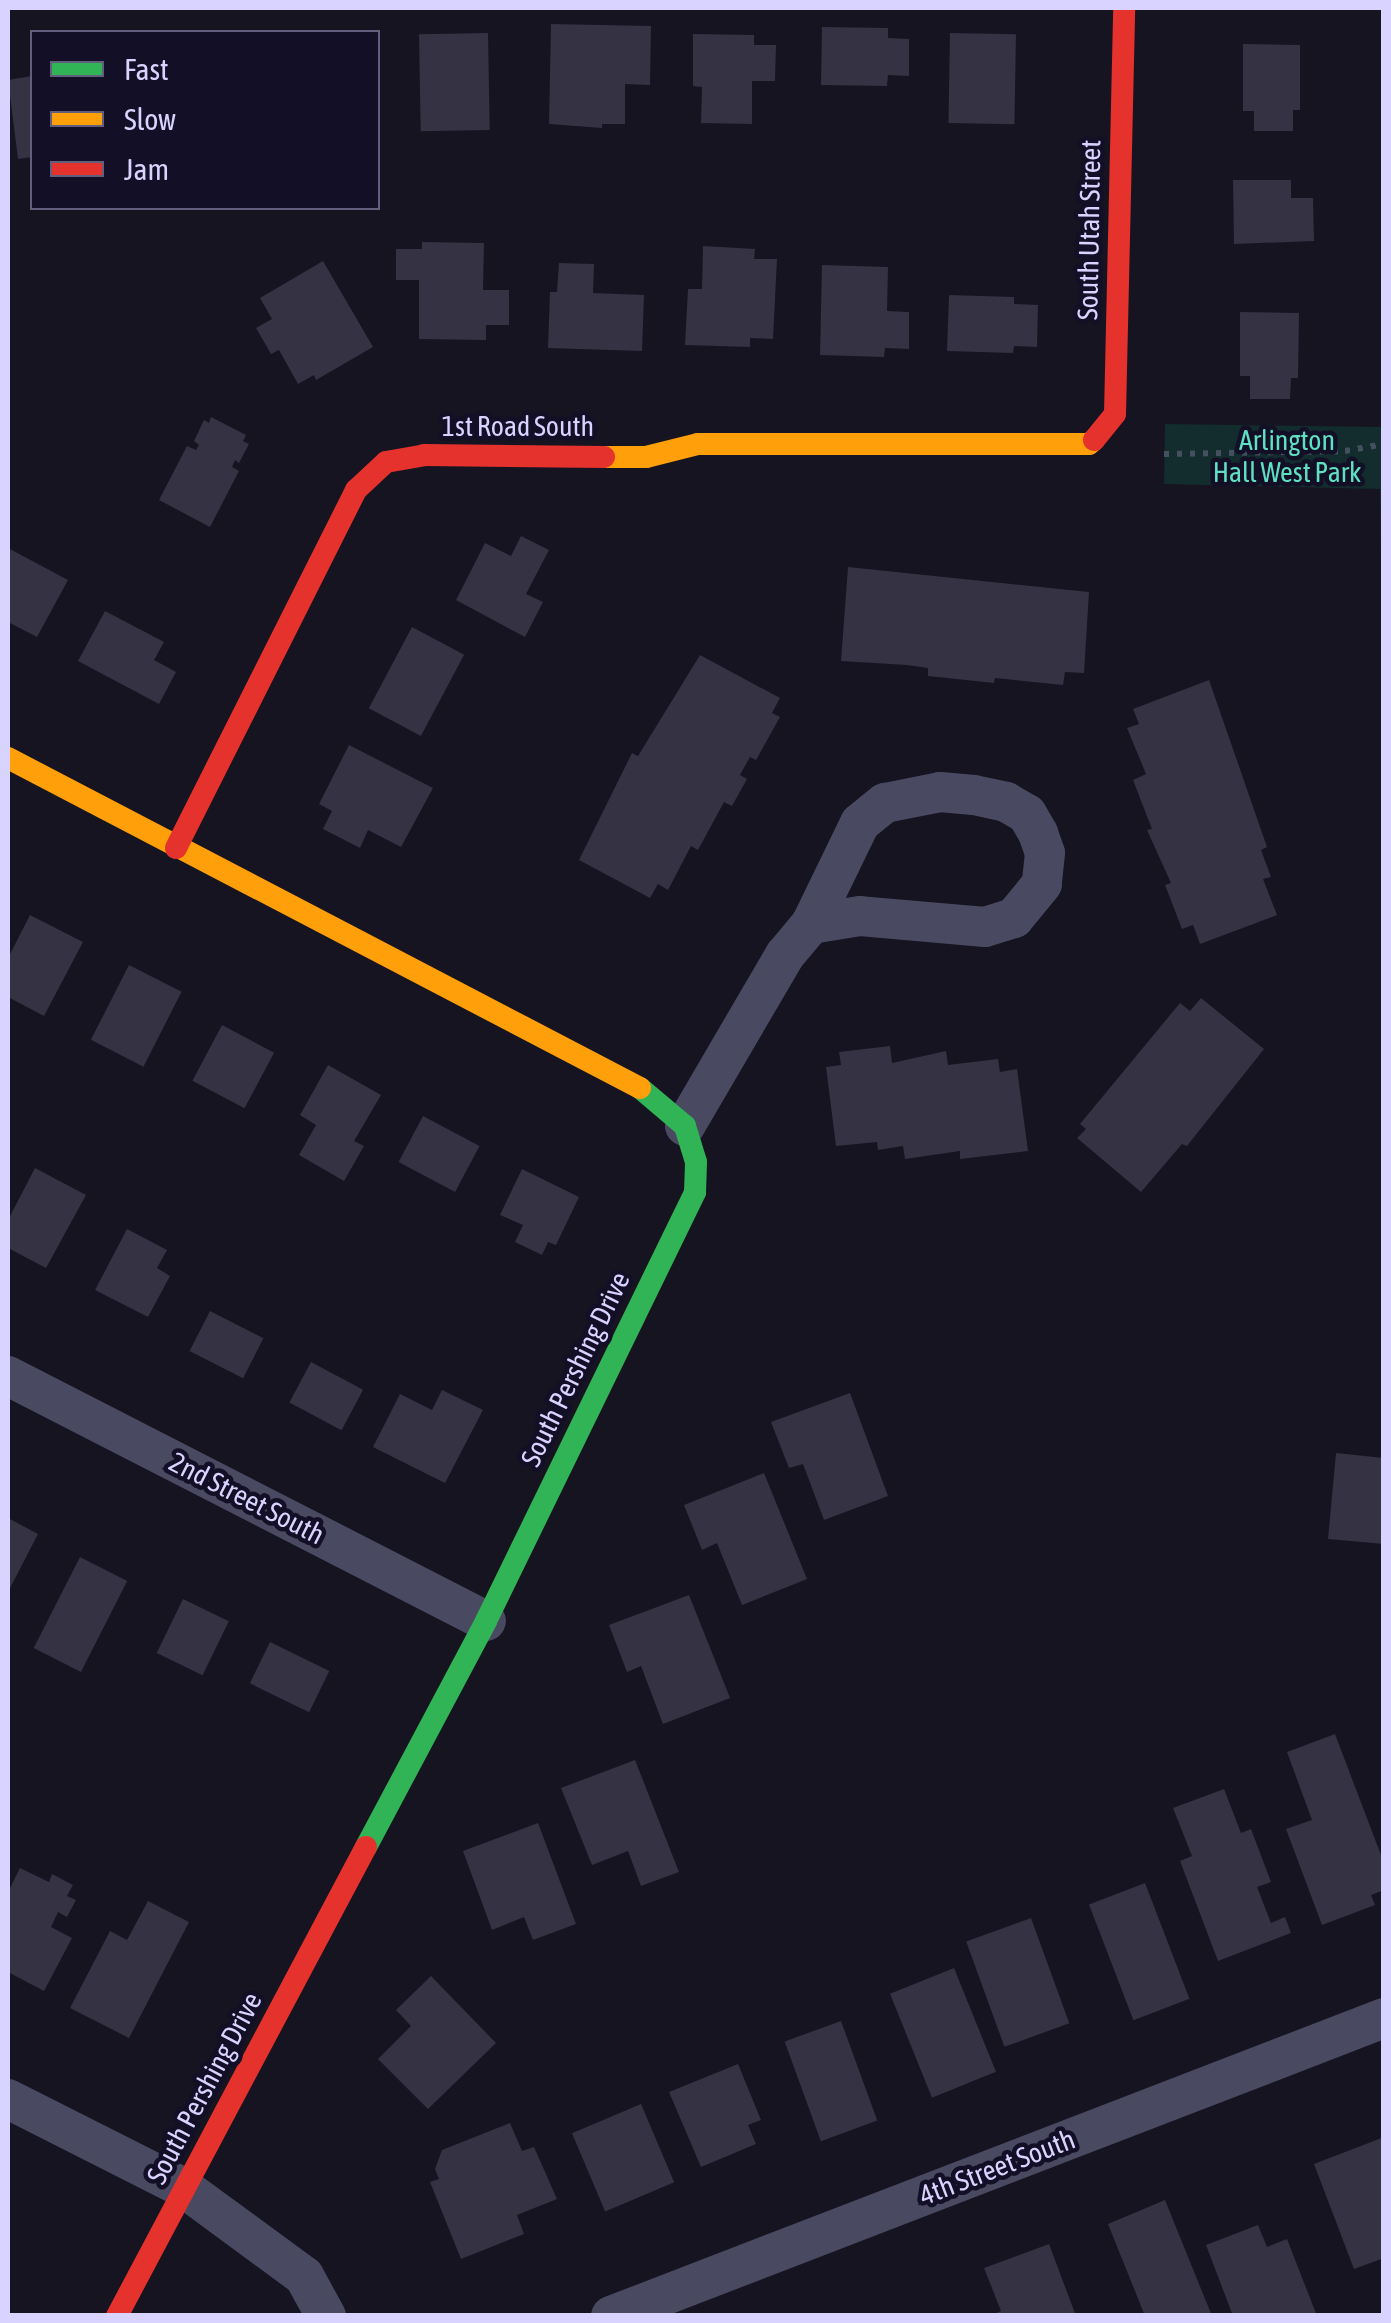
<!DOCTYPE html>
<style>
body{margin:0}
#map{position:relative;width:1391px;height:2323px;overflow:hidden;background:#161421;font-family:"Asap Condensed",sans-serif}
div>[style]{position:absolute}
.green>*{inset:0;background:#132c2d}
.building>*{inset:0;background:#343243;transform-origin:0 0}
.path>*{height:6px;margin-top:-3px;transform-origin:0;background:repeating-linear-gradient(90deg,#44505f 0 5px,transparent 0 13px)}
.street>*{height:40px;margin:-20px;padding:0 20px;transform-origin:20px;border-radius:20px;background:#4a4962}
.fast>*{height:22px;margin:-11px;padding:0 11px;transform-origin:11px;border-radius:11px;background:#30b455}
.slow>*{height:22px;margin:-11px;padding:0 11px;transform-origin:11px;border-radius:11px;background:#ff9f0a}
.jam>*{height:22px;margin:-11px;padding:0 11px;transform-origin:11px;border-radius:11px;background:#e5322d}
span{translate:-50% -50%;white-space:nowrap;text-align:center;line-height:1.15;-webkit-text-stroke:9px #130f26;paint-order:stroke}
.street-label{font-size:28px;color:#d9d4ff}
.park-label{font-size:28px;color:#5fe0c0}
.frame{position:absolute;inset:0;border:10px solid #d9d4ff;pointer-events:none}
.legend{position:absolute;left:30px;top:30px;width:350px;height:180px;box-sizing:border-box;background:#130f26;border:2px solid #625e7d;margin:0;padding:12px 18px;list-style:none;font-size:30px;color:#d9d4ff}
.legend li{display:flex;align-items:center;gap:20px;height:50px}
.legend b{width:50px;border:2px solid #625e7d}
</style>
<div id="map">
<div class="green">
<div style="clip-path:polygon(1165px 424px,1383px 427px,1383px 719px,1380px 489px,1164px 484px)"></div>
</div>
<div class="building">
<div style="clip-path:polygon(551px 24px,651px 26px,650px 85px,625px 84px,625px 124px,602px 124px,602px 128px,549px 124px)"></div>
<div style="clip-path:polygon(822px 27px,888px 28px,888px 38px,909px 39px,909px 76px,888px 75px,887px 86px,821px 85px)"></div>
<div style="left:488px;top:33px;width:97px;height:69px;rotate:89deg"></div>
<div style="left:950px;top:33px;width:66px;height:90px;rotate:1deg"></div>
<div style="clip-path:polygon(693px 34px,754px 35px,754px 45px,776px 45px,775px 81px,752px 81px,752px 124px,701px 123px,702px 87px,693px 86px)"></div>
<div style="clip-path:polygon(1243px 44px,1300px 45px,1300px 110px,1293px 110px,1293px 131px,1254px 131px,1254px 111px,1243px 111px)"></div>
<div style="clip-path:polygon(32px 76px,32px 157px,18px 159px,8px 80px)"></div>
<div style="clip-path:polygon(1233px 180px,1291px 180px,1291px 198px,1313px 198px,1314px 241px,1234px 244px)"></div>
<div style="clip-path:polygon(422px 242px,484px 243px,483px 290px,509px 290px,509px 325px,486px 325px,486px 340px,419px 339px,419px 280px,396px 280px,396px 249px,422px 249px)"></div>
<div style="clip-path:polygon(703px 246px,755px 249px,754px 259px,777px 259px,773px 339px,750px 338px,750px 347px,685px 345px,688px 289px,702px 289px)"></div>
<div style="clip-path:polygon(323px 261px,373px 347px,316px 380px,314px 375px,298px 384px,279px 350px,271px 354px,256px 328px,272px 319px,260px 298px)"></div>
<div style="clip-path:polygon(559px 263px,594px 264px,593px 293px,644px 295px,642px 351px,548px 348px,550px 292px,557px 292px)"></div>
<div style="clip-path:polygon(822px 265px,888px 267px,887px 311px,909px 312px,909px 349px,885px 348px,884px 357px,820px 355px)"></div>
<div style="clip-path:polygon(949px 295px,1014px 297px,1014px 304px,1038px 305px,1037px 347px,1014px 346px,1013px 353px,947px 351px)"></div>
<div style="clip-path:polygon(1240px 312px,1299px 313px,1298px 378px,1291px 378px,1290px 399px,1250px 399px,1250px 376px,1240px 376px)"></div>
<div style="clip-path:polygon(211px 417px,246px 435px,243px 441px,249px 444px,239px 463px,235px 460px,232px 467px,239px 471px,210px 527px,159px 500px,187px 446px,196px 450px,199px 445px,194px 441px,204px 420px,209px 423px)"></div>
<div style="clip-path:polygon(521px 536px,549px 550px,526px 594px,543px 602px,525px 637px,456px 600px,485px 543px,511px 556px)"></div>
<div style="clip-path:polygon(8px 548px,68px 580px,37px 637px,8px 622px)"></div>
<div style="clip-path:polygon(848px 567px,1089px 592px,1084px 673px,1065px 672px,1063px 685px,995px 678px,994px 683px,928px 676px,928px 668px,907px 665px,841px 661px)"></div>
<div style="clip-path:polygon(105px 611px,164px 642px,154px 660px,176px 672px,159px 704px,78px 661px)"></div>
<div style="left:412px;top:627px;width:59px;height:92px;rotate:28deg"></div>
<div style="clip-path:polygon(700px 655px,780px 698px,772px 713px,780px 717px,756px 760px,750px 757px,740px 775px,747px 779px,732px 806px,724px 802px,698px 850px,691px 846px,668px 890px,658px 884px,650px 898px,579px 860px,632px 753px,638px 756px)"></div>
<div style="clip-path:polygon(1209px 680px,1267px 847px,1261px 850px,1271px 877px,1263px 879px,1277px 915px,1200px 944px,1193px 925px,1182px 929px,1165px 885px,1171px 883px,1147px 830px,1152px 829px,1133px 780px,1146px 774px,1127px 728px,1139px 724px,1133px 709px)"></div>
<div style="clip-path:polygon(349px 745px,433px 788px,401px 847px,368px 830px,360px 848px,323px 829px,332px 811px,319px 804px)"></div>
<div style="clip-path:polygon(30px 915px,83px 942px,44px 1016px,8px 997px,8px 958px)"></div>
<div style="left:129px;top:965px;width:59px;height:84px;rotate:27deg"></div>
<div style="clip-path:polygon(1201px 998px,1264px 1049px,1187px 1146px,1182px 1144px,1141px 1192px,1077px 1138px,1086px 1129px,1080px 1124px,1180px 1003px,1190px 1011px)"></div>
<div style="left:222px;top:1025px;width:59px;height:63px;rotate:28deg"></div>
<div style="clip-path:polygon(890px 1046px,892px 1063px,946px 1051px,948px 1065px,998px 1059px,1000px 1072px,1017px 1069px,1028px 1151px,960px 1159px,960px 1151px,905px 1159px,903px 1146px,878px 1150px,877px 1142px,836px 1146px,826px 1067px,841px 1065px,839px 1052px)"></div>
<div style="clip-path:polygon(328px 1065px,381px 1095px,354px 1141px,364px 1146px,344px 1181px,299px 1155px,316px 1125px,300px 1115px)"></div>
<div style="left:423px;top:1116px;width:64px;height:52px;rotate:28deg"></div>
<div style="clip-path:polygon(35px 1168px,86px 1195px,46px 1268px,8px 1248px,8px 1220px)"></div>
<div style="clip-path:polygon(522px 1169px,579px 1197px,556px 1245px,548px 1242px,542px 1255px,515px 1242px,523px 1225px,500px 1215px)"></div>
<div style="clip-path:polygon(127px 1229px,167px 1250px,157px 1268px,170px 1276px,148px 1317px,95px 1290px)"></div>
<div style="left:210px;top:1311px;width:60px;height:45px;rotate:27deg"></div>
<div style="left:311px;top:1362px;width:59px;height:46px;rotate:28deg"></div>
<div style="clip-path:polygon(442px 1390px,483px 1410px,445px 1483px,373px 1447px,400px 1394px,432px 1410px)"></div>
<div style="clip-path:polygon(850px 1393px,888px 1496px,824px 1520px,803px 1464px,789px 1468px,771px 1422px)"></div>
<div style="clip-path:polygon(1336px 1453px,1384px 1458px,1384px 1544px,1328px 1539px)"></div>
<div style="clip-path:polygon(764px 1473px,807px 1579px,742px 1605px,717px 1543px,702px 1550px,684px 1505px)"></div>
<div style="clip-path:polygon(8px 1518px,38px 1534px,8px 1592px)"></div>
<div style="left:80px;top:1557px;width:53px;height:102px;rotate:27deg"></div>
<div style="clip-path:polygon(689px 1595px,730px 1698px,663px 1724px,641px 1666px,627px 1672px,609px 1625px)"></div>
<div style="left:183px;top:1599px;width:51px;height:60px;rotate:26deg"></div>
<div style="left:270px;top:1642px;width:66px;height:46px;rotate:26deg"></div>
<div style="clip-path:polygon(1335px 1734px,1384px 1863px,1384px 1890px,1371px 1895px,1375px 1905px,1322px 1925px,1286px 1829px,1312px 1820px,1287px 1752px)"></div>
<div style="clip-path:polygon(635px 1760px,679px 1872px,641px 1886px,628px 1851px,592px 1865px,561px 1788px)"></div>
<div style="clip-path:polygon(1224px 1789px,1241px 1833px,1251px 1829px,1271px 1882px,1257px 1887px,1271px 1923px,1285px 1917px,1291px 1933px,1218px 1961px,1180px 1861px,1192px 1856px,1173px 1808px)"></div>
<div style="clip-path:polygon(538px 1823px,576px 1924px,533px 1940px,524px 1917px,492px 1930px,463px 1851px)"></div>
<div style="clip-path:polygon(20px 1868px,49px 1882px,52px 1874px,73px 1885px,67px 1896px,76px 1900px,67px 1917px,58px 1912px,51px 1927px,72px 1938px,44px 1991px,8px 1972px,8px 1892px)"></div>
<div style="left:1145px;top:1883px;width:124px;height:60px;rotate:69deg"></div>
<div style="clip-path:polygon(148px 1901px,189px 1922px,129px 2038px,70px 2008px,110px 1931px,127px 1940px)"></div>
<div style="left:1031px;top:1918px;width:112px;height:69px;rotate:70deg"></div>
<div style="left:954px;top:1968px;width:112px;height:69px;rotate:68deg"></div>
<div style="clip-path:polygon(431px 1976px,496px 2043px,428px 2109px,378px 2059px,411px 2026px,396px 2010px)"></div>
<div style="left:841px;top:2021px;width:106px;height:60px;rotate:70deg"></div>
<div style="clip-path:polygon(738px 2064px,761px 2120px,748px 2125px,756px 2144px,701px 2167px,669px 2092px)"></div>
<div style="left:641px;top:2104px;width:85px;height:75px;rotate:67deg"></div>
<div style="clip-path:polygon(510px 2123px,522px 2151px,534px 2147px,557px 2199px,517px 2215px,524px 2234px,461px 2259px,430px 2182px,439px 2179px,435px 2169px,442px 2150px)"></div>
<div style="clip-path:polygon(1384px 2137px,1384px 2258px,1354px 2269px,1314px 2164px)"></div>
<div style="clip-path:polygon(1165px 2200px,1212px 2316px,1145px 2316px,1108px 2224px)"></div>
<div style="clip-path:polygon(1258px 2225px,1267px 2247px,1287px 2239px,1317px 2316px,1233px 2316px,1206px 2245px)"></div>
<div style="clip-path:polygon(1049px 2244px,1076px 2316px,990px 2316px,1001px 2311px,984px 2268px)"></div>
</div>
<div class="path">
<div style="left:1164px;top:454px;width:181px;rotate:-0.9deg"></div>
<div style="left:1345px;top:451px;width:40px;rotate:-10deg"></div>
</div>
<div class="street">
<div style="left:685px;top:1126px;width:198px;rotate:-59.7deg"></div>
<div style="left:785px;top:955px;width:40px;rotate:-50deg"></div>
<div style="left:811px;top:924px;width:112px;rotate:-64.1deg"></div>
<div style="left:860px;top:823px;width:32px;rotate:-39deg"></div>
<div style="left:885px;top:803px;width:56px;rotate:-11.3deg"></div>
<div style="left:940px;top:792px;width:34px;rotate:5deg"></div>
<div style="left:974px;top:795px;width:33px;rotate:12deg"></div>
<div style="left:1006px;top:802px;width:24px;rotate:30deg"></div>
<div style="left:1027px;top:814px;width:22px;rotate:60deg"></div>
<div style="left:1038px;top:833px;width:21px;rotate:71deg"></div>
<div style="left:1045px;top:853px;width:31px;rotate:96deg"></div>
<div style="left:1042px;top:884px;width:44px;rotate:129.5deg"></div>
<div style="left:1014px;top:918px;width:30px;rotate:163deg"></div>
<div style="left:985px;top:927px;width:125px;rotate:-175deg"></div>
<div style="left:860px;top:916px;width:50px;rotate:170.7deg"></div>
<div style="left:8px;top:1376px;width:537px;rotate:27.14deg"></div>
<div style="left:8px;top:2099px;width:197px;rotate:26.8deg"></div>
<div style="left:184px;top:2188px;width:149px;rotate:36.3deg"></div>
<div style="left:304px;top:2276px;width:46px;rotate:61.2deg"></div>
<div style="left:611px;top:2316px;width:828px;rotate:-21.08deg"></div>
</div>
<div class="fast">
<div style="left:366px;top:1847px;width:256px;rotate:-62deg"></div>
<div style="left:486px;top:1621px;width:477px;rotate:-64deg"></div>
<div style="left:695px;top:1192px;width:30px;rotate:-88deg"></div>
<div style="left:696px;top:1162px;width:38px;rotate:-107deg"></div>
<div style="left:685px;top:1126px;width:59px;rotate:-139.8deg"></div>
</div>
<div class="slow">
<div style="left:604px;top:457px;width:42px"></div>
<div style="left:646px;top:457px;width:54px;rotate:-14deg"></div>
<div style="left:698px;top:444px;width:391px"></div>
<div style="left:1089px;top:444px;width:6px;rotate:-39deg"></div>
<div style="left:8px;top:758px;width:713px;rotate:27.57deg"></div>
</div>
<div class="jam">
<div style="left:1094px;top:440px;width:33px;rotate:-51deg"></div>
<div style="left:1115px;top:414px;width:406px;rotate:-88.7deg"></div>
<div style="left:176px;top:848px;width:401px;rotate:-63.3deg"></div>
<div style="left:356px;top:490px;width:41px;rotate:-43deg"></div>
<div style="left:386px;top:462px;width:39px;rotate:-10deg"></div>
<div style="left:424px;top:455px;width:180px;rotate:0.6deg"></div>
<div style="left:117px;top:2316px;width:531px;rotate:-62.04deg"></div>
</div>
<div class="street-label">
<span style="left:1089px;top:230px;rotate:-89deg">South Utah Street</span>
<span style="left:518px;top:426px">1st Road South</span>
<span style="left:575px;top:1369px;rotate:-64deg">South Pershing Drive</span>
<span style="left:247px;top:1498px;rotate:27deg">2nd Street South</span>
<span style="left:204px;top:2088px;rotate:-62deg">South Pershing Drive</span>
<span style="left:997px;top:2167px;rotate:-21deg">4th Street South</span>
</div>
<div class="park-label">
<span style="left:1287px;top:456px">Arlington<br>Hall West Park</span>
</div>
<div class="frame"></div>
<ul class="legend">
<li><b style="height:12px;background:#30b455"></b>Fast</li>
<li><b style="height:12px;background:#ff9f0a"></b>Slow</li>
<li><b style="height:12px;background:#e5322d"></b>Jam</li>
</ul>
</div>
